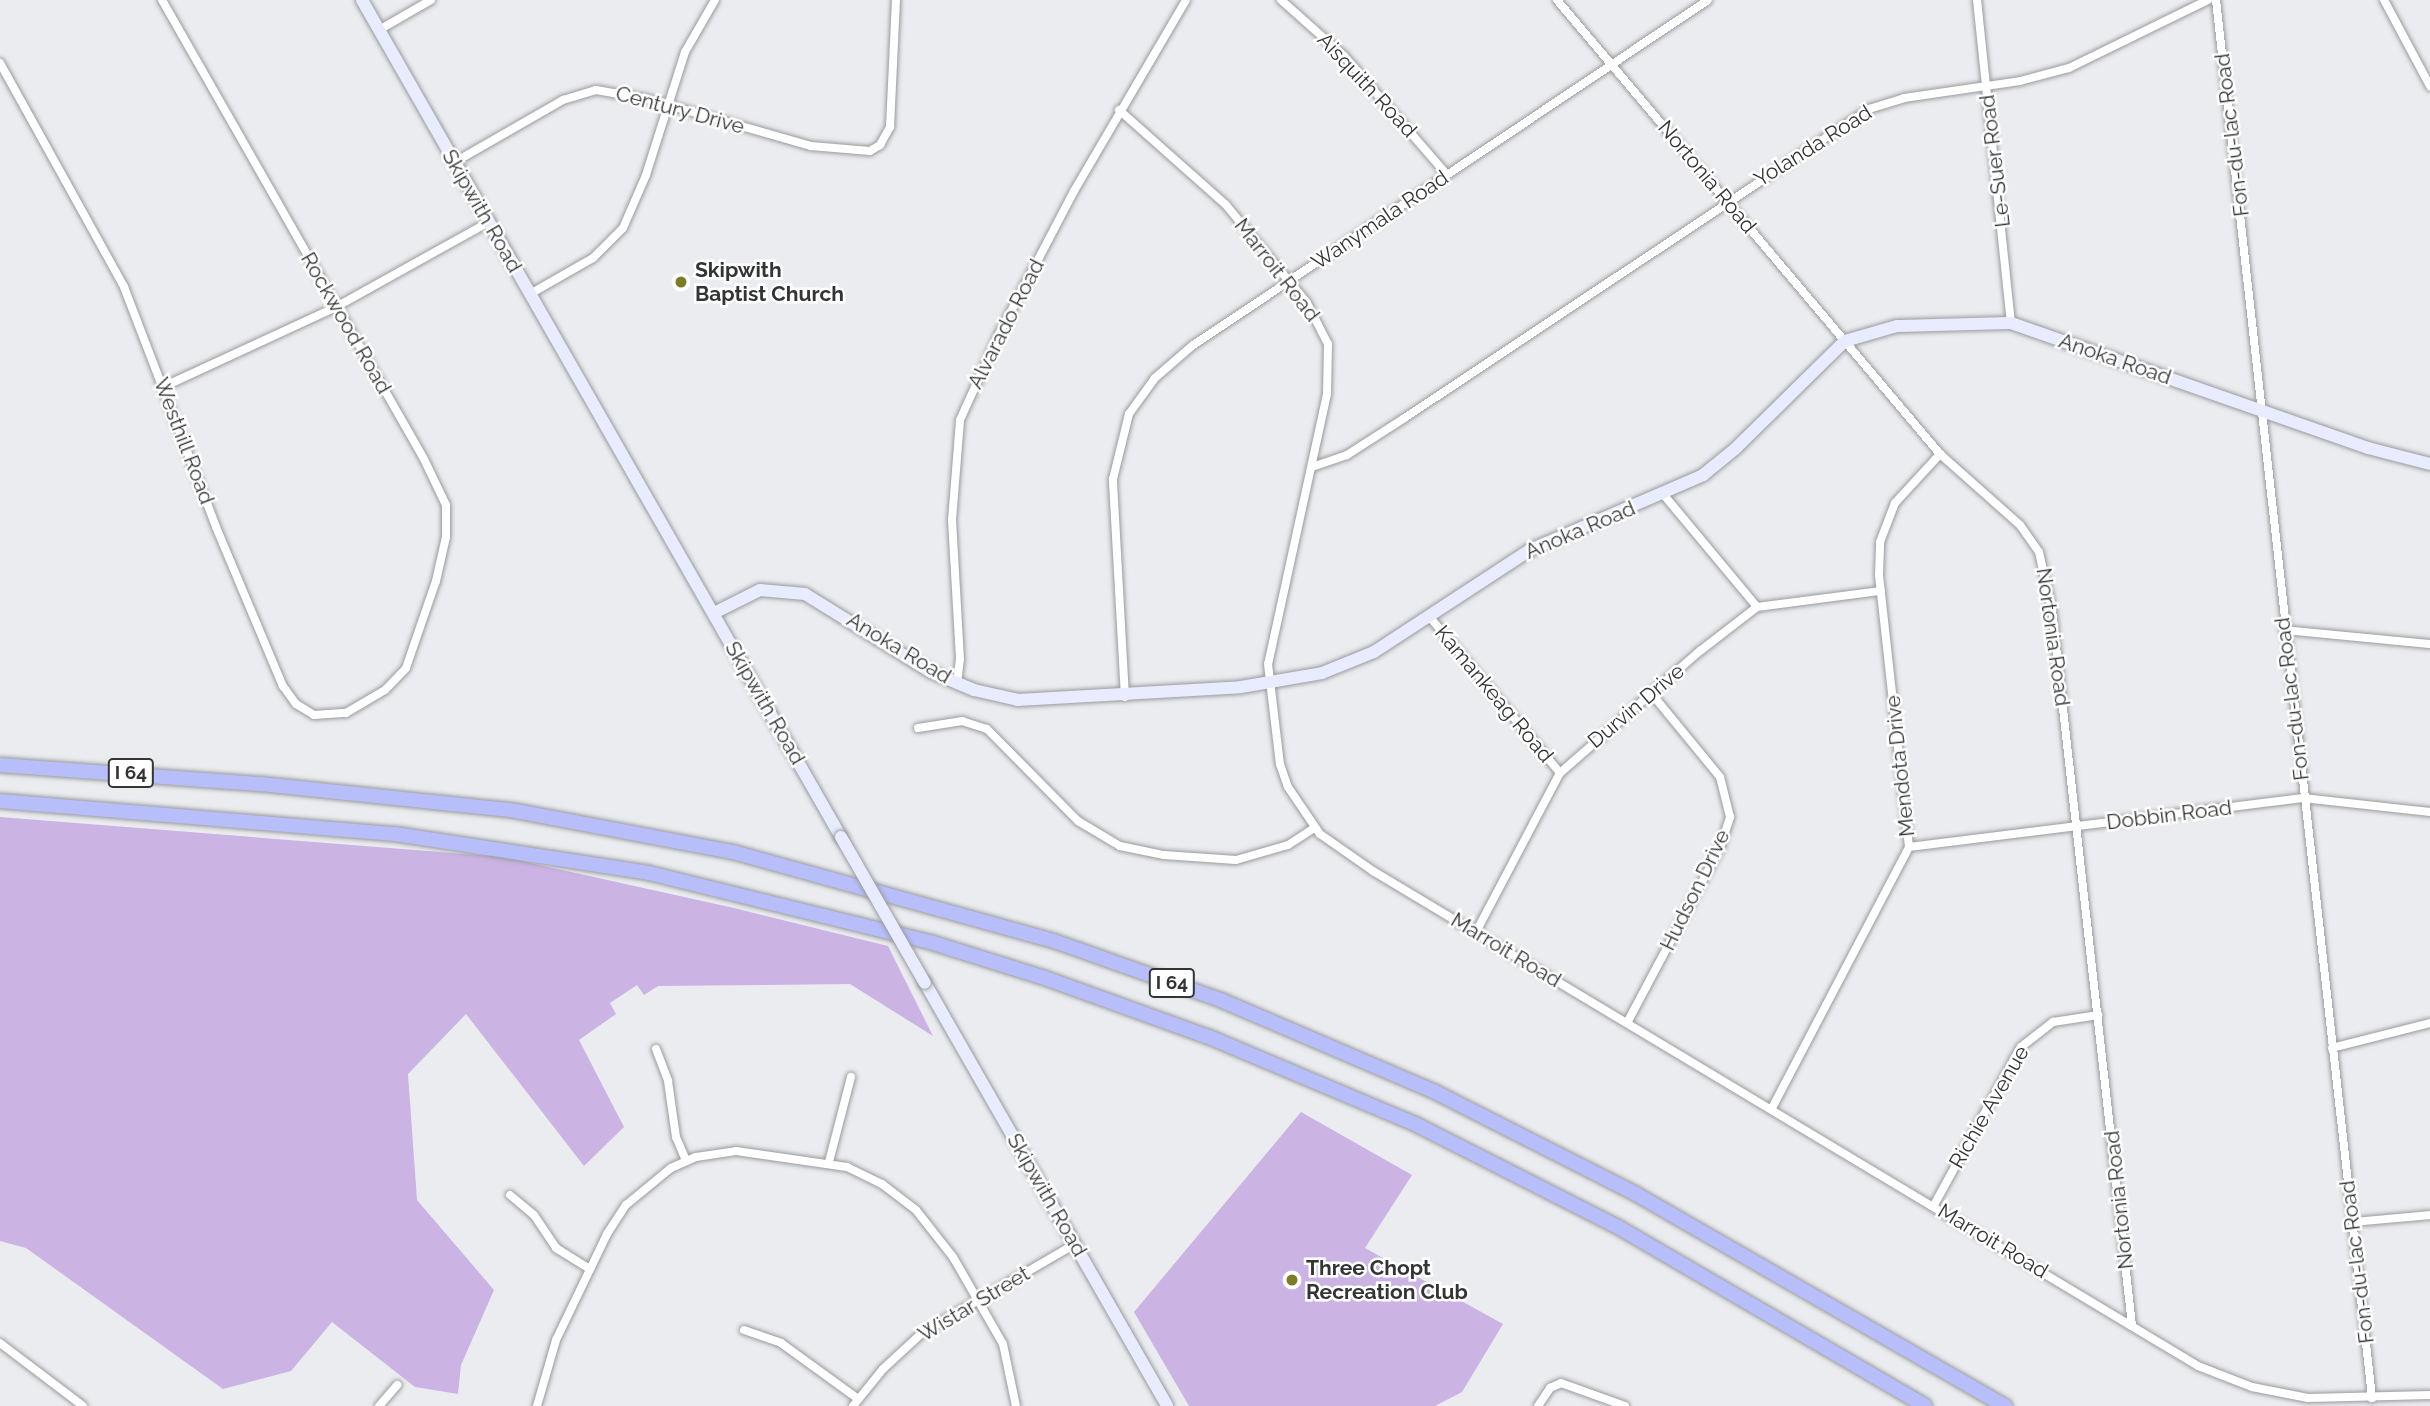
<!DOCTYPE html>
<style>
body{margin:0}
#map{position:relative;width:2430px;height:1406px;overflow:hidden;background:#eaecef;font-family:Raleway,sans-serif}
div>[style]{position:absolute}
.green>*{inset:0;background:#cbb3e4}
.roads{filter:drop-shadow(0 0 2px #999b9d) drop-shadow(0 0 2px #999b9d)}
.street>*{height:8px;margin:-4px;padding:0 4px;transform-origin:4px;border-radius:4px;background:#fff}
.secondary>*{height:12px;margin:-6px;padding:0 6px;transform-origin:6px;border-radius:6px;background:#e9ecfe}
.highway>*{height:14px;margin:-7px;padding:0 7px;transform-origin:7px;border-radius:7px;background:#b7befa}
.bridges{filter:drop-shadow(0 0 2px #999b9d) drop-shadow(0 0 2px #999b9d)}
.secondary-bridge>*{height:12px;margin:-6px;padding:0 6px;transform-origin:6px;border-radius:6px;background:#e9ecfe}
.dots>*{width:19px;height:19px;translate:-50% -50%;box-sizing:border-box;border:4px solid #fff;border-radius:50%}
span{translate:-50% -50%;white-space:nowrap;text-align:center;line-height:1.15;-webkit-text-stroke:5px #fff;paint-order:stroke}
.shield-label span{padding:2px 5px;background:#fff;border:2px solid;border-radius:5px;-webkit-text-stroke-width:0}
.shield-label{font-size:19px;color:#333435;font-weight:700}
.street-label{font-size:21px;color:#333435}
.poi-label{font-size:21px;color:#333435;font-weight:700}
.left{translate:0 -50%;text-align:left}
</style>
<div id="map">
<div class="green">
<div style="clip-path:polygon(0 817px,503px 857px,734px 908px,888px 946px,933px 1036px,850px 984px,658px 986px,644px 995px,637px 985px,610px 1003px,616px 1014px,579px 1040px,624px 1127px,584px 1166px,466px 1014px,408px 1074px,417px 1200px,494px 1290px,461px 1365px,458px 1394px,415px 1387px,332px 1322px,291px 1371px,223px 1389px,26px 1248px,0 1241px)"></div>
<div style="clip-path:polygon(1301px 1112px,1412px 1175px,1365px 1248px,1503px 1324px,1462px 1392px,1435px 1406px,1189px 1406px,1134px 1312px)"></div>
</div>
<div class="roads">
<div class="street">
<div style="left:1281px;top:0;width:84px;rotate:41.6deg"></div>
<div style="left:1344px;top:56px;width:157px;rotate:49.1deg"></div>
<div style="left:1557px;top:0;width:594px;rotate:49.85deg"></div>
<div style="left:1940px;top:454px;width:107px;rotate:41.6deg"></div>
<div style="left:2020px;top:525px;width:33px;rotate:55deg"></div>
<div style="left:2039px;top:552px;width:59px;rotate:77.4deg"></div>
<div style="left:2052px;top:610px;width:720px;rotate:83.62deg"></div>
<div style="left:1977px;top:0;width:325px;rotate:84deg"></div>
<div style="left:2216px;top:0;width:1407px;rotate:83.63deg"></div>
<div style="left:2384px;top:0;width:98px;rotate:61.9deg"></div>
<div style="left:379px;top:30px;width:60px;rotate:-30deg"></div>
<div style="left:0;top:63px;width:256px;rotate:61deg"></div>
<div style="left:124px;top:287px;width:257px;rotate:69deg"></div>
<div style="left:216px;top:527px;width:173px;rotate:67.2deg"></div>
<div style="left:283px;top:686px;width:22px;rotate:54deg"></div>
<div style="left:296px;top:704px;width:21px;rotate:31deg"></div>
<div style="left:314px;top:715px;width:32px;rotate:-4deg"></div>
<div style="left:346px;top:713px;width:45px;rotate:-30.5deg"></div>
<div style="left:385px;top:690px;width:30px;rotate:-46deg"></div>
<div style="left:406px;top:668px;width:92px;rotate:-71deg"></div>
<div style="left:436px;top:581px;width:45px;rotate:-77.2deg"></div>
<div style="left:446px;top:537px;width:32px;rotate:-90deg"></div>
<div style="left:446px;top:505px;width:51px;rotate:-115.6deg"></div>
<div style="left:424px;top:459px;width:529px;rotate:-119.72deg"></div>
<div style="left:1119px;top:110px;width:143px;rotate:41.6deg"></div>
<div style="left:1226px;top:205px;width:127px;rotate:50.4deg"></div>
<div style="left:1307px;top:303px;width:46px;rotate:62.9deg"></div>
<div style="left:1328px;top:344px;width:50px;rotate:91.1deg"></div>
<div style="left:1327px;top:394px;width:276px;rotate:102.3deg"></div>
<div style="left:1268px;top:664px;width:101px;rotate:83.2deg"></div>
<div style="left:1280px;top:764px;width:24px;rotate:71deg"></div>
<div style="left:1288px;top:787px;width:57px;rotate:55.8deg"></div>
<div style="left:1320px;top:834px;width:65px;rotate:34.9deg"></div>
<div style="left:1373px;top:871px;width:962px;rotate:30.96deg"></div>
<div style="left:2198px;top:1366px;width:58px;rotate:21.3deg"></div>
<div style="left:2252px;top:1387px;width:57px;rotate:11.1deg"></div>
<div style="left:2308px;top:1398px;width:122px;rotate:-1.4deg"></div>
<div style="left:455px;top:162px;width:125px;rotate:-29.9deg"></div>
<div style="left:563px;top:100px;width:34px;rotate:-17deg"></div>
<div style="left:596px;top:90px;width:52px;rotate:10deg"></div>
<div style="left:647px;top:99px;width:171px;rotate:16deg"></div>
<div style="left:811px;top:146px;width:59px;rotate:4.8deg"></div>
<div style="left:870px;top:151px;width:12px;rotate:-31deg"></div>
<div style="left:880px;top:145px;width:21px;rotate:-61deg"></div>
<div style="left:890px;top:127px;width:127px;rotate:-87.3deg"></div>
<div style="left:530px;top:294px;width:73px;rotate:-29.7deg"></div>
<div style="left:593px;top:258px;width:42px;rotate:-45deg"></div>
<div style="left:623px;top:228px;width:58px;rotate:-66.5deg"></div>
<div style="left:646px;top:175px;width:129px;rotate:-72.4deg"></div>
<div style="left:685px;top:52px;width:60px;rotate:-60deg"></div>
<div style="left:163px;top:387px;width:191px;rotate:-24.8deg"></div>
<div style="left:336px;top:307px;width:175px;rotate:-29.1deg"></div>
<div style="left:1312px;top:467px;width:37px;rotate:-19deg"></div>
<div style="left:1347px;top:455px;width:67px;rotate:-32.7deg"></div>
<div style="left:1403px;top:419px;width:560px;rotate:-33.63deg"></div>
<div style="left:1869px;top:109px;width:37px;rotate:-17deg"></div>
<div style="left:1904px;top:98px;width:117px;rotate:-8.3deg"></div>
<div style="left:2020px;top:81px;width:51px;rotate:-14.9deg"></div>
<div style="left:2069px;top:68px;width:155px;rotate:-26.1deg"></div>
<div style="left:1663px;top:494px;width:147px;rotate:50.2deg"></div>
<div style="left:1428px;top:615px;width:206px;rotate:50.1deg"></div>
<div style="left:2284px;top:630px;width:147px;rotate:5.5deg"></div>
<div style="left:957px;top:683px;width:24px;rotate:-83deg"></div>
<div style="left:960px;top:659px;width:139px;rotate:-93.3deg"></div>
<div style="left:952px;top:520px;width:100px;rotate:-85.4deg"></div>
<div style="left:960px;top:420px;width:94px;rotate:-65.6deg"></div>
<div style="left:999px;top:334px;width:161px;rotate:-62.3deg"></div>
<div style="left:1074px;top:191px;width:221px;rotate:-59.6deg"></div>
<div style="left:1125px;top:697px;width:218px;rotate:-93.2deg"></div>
<div style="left:1113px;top:479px;width:67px;rotate:-76.2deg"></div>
<div style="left:1129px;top:414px;width:44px;rotate:-54.2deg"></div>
<div style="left:1155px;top:378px;width:49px;rotate:-40.9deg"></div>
<div style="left:1192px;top:346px;width:621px;rotate:-33.84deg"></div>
<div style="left:918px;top:728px;width:45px;rotate:-9deg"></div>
<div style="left:962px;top:721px;width:26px;rotate:18deg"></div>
<div style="left:987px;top:729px;width:129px;rotate:45.3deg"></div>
<div style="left:1078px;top:821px;width:49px;rotate:30.8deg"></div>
<div style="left:1120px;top:846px;width:45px;rotate:11.6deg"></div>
<div style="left:1164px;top:855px;width:72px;rotate:4deg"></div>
<div style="left:1236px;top:860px;width:54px;rotate:-16.1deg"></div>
<div style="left:1288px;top:845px;width:31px;rotate:-33deg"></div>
<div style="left:1909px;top:847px;width:397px;rotate:-7.1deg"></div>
<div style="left:2303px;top:798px;width:128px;rotate:6.3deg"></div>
<div style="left:1476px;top:932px;width:180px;rotate:-62.2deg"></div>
<div style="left:1560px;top:773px;width:186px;rotate:-41.1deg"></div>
<div style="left:1700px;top:651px;width:72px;rotate:-37.7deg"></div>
<div style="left:1757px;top:607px;width:125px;rotate:-7.4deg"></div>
<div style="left:1627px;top:1023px;width:198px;rotate:-62deg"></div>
<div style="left:1720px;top:848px;width:33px;rotate:-72deg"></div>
<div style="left:1730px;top:817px;width:41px;rotate:-104deg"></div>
<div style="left:1720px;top:777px;width:109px;rotate:-129.4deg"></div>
<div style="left:2332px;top:1048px;width:101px;rotate:-14.3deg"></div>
<div style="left:656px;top:1049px;width:34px;rotate:69deg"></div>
<div style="left:668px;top:1081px;width:57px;rotate:81.9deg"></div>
<div style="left:676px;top:1137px;width:26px;rotate:67deg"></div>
<div style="left:1772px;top:1108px;width:295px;rotate:-62.3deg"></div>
<div style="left:1909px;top:847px;width:274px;rotate:-96.3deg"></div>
<div style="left:1879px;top:575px;width:33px;rotate:-88deg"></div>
<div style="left:1880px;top:542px;width:42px;rotate:-69deg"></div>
<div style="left:1895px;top:503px;width:67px;rotate:-47.4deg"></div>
<div style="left:829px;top:1162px;width:88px;rotate:-75.5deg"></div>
<div style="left:510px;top:1195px;width:31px;rotate:40deg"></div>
<div style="left:534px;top:1215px;width:40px;rotate:56deg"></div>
<div style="left:556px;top:1248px;width:40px;rotate:32deg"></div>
<div style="left:1934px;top:1205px;width:180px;rotate:-61.2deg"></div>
<div style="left:2021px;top:1047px;width:41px;rotate:-38deg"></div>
<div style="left:2053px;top:1022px;width:46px;rotate:-8.8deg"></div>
<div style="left:2353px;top:1222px;width:77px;rotate:-5.2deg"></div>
<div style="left:744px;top:1330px;width:39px;rotate:19deg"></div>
<div style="left:781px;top:1343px;width:95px;rotate:36deg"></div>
<div style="left:0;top:1343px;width:104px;rotate:37.2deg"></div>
<div style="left:379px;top:1406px;width:28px;rotate:-49deg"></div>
<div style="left:537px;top:1406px;width:69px;rotate:-73.9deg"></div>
<div style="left:556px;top:1340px;width:118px;rotate:-64.3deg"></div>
<div style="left:607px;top:1234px;width:35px;rotate:-57deg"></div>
<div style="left:626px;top:1205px;width:58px;rotate:-39.4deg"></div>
<div style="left:671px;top:1168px;width:27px;rotate:-24deg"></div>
<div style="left:696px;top:1157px;width:40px;rotate:-8.5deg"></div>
<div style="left:736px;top:1151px;width:112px;rotate:8.2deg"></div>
<div style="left:847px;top:1167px;width:39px;rotate:26deg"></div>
<div style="left:882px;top:1184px;width:43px;rotate:37.4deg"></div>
<div style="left:916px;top:1210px;width:60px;rotate:51.8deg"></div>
<div style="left:953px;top:1257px;width:100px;rotate:60.1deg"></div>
<div style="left:1003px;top:1344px;width:63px;rotate:78.2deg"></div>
<div style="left:853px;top:1406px;width:48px;rotate:-51deg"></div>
<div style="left:883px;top:1369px;width:53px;rotate:-42.7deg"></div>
<div style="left:922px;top:1333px;width:177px;rotate:-30.2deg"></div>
<div style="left:1538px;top:1406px;width:22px;rotate:-56deg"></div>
<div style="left:1550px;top:1388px;width:12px;rotate:-24deg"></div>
<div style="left:1561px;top:1383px;width:68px;rotate:19.8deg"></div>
</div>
<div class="secondary">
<div style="left:362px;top:0;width:964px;rotate:60.22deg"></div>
<div style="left:714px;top:613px;width:51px;rotate:-26.6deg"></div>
<div style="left:760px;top:590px;width:45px;rotate:5.1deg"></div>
<div style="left:805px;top:594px;width:148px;rotate:31.8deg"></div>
<div style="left:931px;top:672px;width:47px;rotate:22.7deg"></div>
<div style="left:974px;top:690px;width:45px;rotate:12.8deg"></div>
<div style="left:1018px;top:700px;width:223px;rotate:-3.3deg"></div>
<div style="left:1241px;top:687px;width:82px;rotate:-9.8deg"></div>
<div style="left:1322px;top:673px;width:56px;rotate:-22deg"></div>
<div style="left:1374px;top:652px;width:186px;rotate:-33.2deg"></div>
<div style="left:1530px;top:550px;width:189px;rotate:-23.4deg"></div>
<div style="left:1703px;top:475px;width:41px;rotate:-39.1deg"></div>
<div style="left:1735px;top:449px;width:154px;rotate:-44.5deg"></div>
<div style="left:1845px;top:341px;width:54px;rotate:-16.1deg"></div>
<div style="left:1897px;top:326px;width:114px;rotate:-1.5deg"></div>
<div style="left:2011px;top:323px;width:378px;rotate:19.3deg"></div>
<div style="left:2368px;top:448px;width:64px;rotate:14.5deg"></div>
<div style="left:925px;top:983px;width:487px;rotate:60.2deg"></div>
</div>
<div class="highway">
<div style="left:0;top:765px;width:262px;rotate:4.2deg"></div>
<div style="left:261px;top:784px;width:256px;rotate:6deg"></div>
<div style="left:516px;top:811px;width:221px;rotate:10.7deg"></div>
<div style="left:733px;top:852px;width:333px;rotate:15.5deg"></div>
<div style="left:1054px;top:941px;width:179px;rotate:19.5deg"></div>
<div style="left:1223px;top:1001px;width:228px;rotate:23.2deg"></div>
<div style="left:1433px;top:1091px;width:228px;rotate:26.9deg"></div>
<div style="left:1636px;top:1194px;width:426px;rotate:29.9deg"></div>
<div style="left:0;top:801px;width:396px;rotate:4.8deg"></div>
<div style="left:395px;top:834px;width:257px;rotate:8.7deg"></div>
<div style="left:649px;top:873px;width:289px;rotate:13.8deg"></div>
<div style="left:930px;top:942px;width:117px;rotate:17.4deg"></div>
<div style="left:1042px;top:977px;width:177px;rotate:19.8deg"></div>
<div style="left:1209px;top:1037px;width:226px;rotate:22.9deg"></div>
<div style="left:1417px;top:1125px;width:225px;rotate:26.9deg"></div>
<div style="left:1618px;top:1227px;width:355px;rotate:30.2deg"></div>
</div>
</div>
<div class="bridges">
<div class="secondary-bridge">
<div style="left:841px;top:837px;width:168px;rotate:60.1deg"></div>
</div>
</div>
<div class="dots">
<div style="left:681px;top:282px;background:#7b7e27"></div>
<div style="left:1292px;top:1280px;background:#7b7e27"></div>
</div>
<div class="shield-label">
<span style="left:131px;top:773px">I 64</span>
<span style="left:1172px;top:983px">I 64</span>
</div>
<div class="street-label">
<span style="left:1367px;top:85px;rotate:47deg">Aisquith Road</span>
<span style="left:680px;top:110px;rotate:15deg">Century Drive</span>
<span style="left:2232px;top:135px;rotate:-97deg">Fon-du-lac Road</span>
<span style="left:1813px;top:146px;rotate:-32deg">Yolanda Road</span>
<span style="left:1995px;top:161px;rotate:-97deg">Le-Suer Road</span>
<span style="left:1707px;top:177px;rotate:50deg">Nortonia Road</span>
<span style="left:482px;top:211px;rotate:60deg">Skipwith Road</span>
<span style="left:1380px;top:220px;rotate:-34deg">Wanymala Road</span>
<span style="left:1277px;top:270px;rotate:52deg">Marroit Road</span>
<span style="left:346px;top:323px;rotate:60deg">Rockwood Road</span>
<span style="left:1006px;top:324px;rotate:-63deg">Alvarado Road</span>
<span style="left:2115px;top:359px;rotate:19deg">Anoka Road</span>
<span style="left:184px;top:441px;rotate:69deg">Westhill Road</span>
<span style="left:1580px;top:530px;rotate:-23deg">Anoka Road</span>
<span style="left:2053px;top:637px;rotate:82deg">Nortonia Road</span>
<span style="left:899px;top:648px;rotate:31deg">Anoka Road</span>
<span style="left:1494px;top:694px;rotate:50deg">Kamankeag Road</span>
<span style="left:2292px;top:699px;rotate:-97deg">Fon-du-lac Road</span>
<span style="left:765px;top:703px;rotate:60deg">Skipwith Road</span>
<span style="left:1636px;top:706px;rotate:-40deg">Durvin Drive</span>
<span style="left:1900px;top:766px;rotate:-96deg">Mendota Drive</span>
<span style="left:2169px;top:815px;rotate:-7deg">Dobbin Road</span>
<span style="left:1695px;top:890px;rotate:-64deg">Hudson Drive</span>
<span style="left:1506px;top:950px;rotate:31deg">Marroit Road</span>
<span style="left:1989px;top:1107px;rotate:-60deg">Richie Avenue</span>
<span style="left:1047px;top:1195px;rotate:60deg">Skipwith Road</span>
<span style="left:2119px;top:1200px;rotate:-96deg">Nortonia Road</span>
<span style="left:1993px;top:1241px;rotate:31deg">Marroit Road</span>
<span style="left:2357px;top:1262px;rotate:-97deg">Fon-du-lac Road</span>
<span style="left:974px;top:1304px;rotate:-31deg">Wistar Street</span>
</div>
<div class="poi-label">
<span class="left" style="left:695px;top:282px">Skipwith<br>Baptist Church</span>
<span class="left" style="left:1306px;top:1280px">Three Chopt<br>Recreation Club</span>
</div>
</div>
